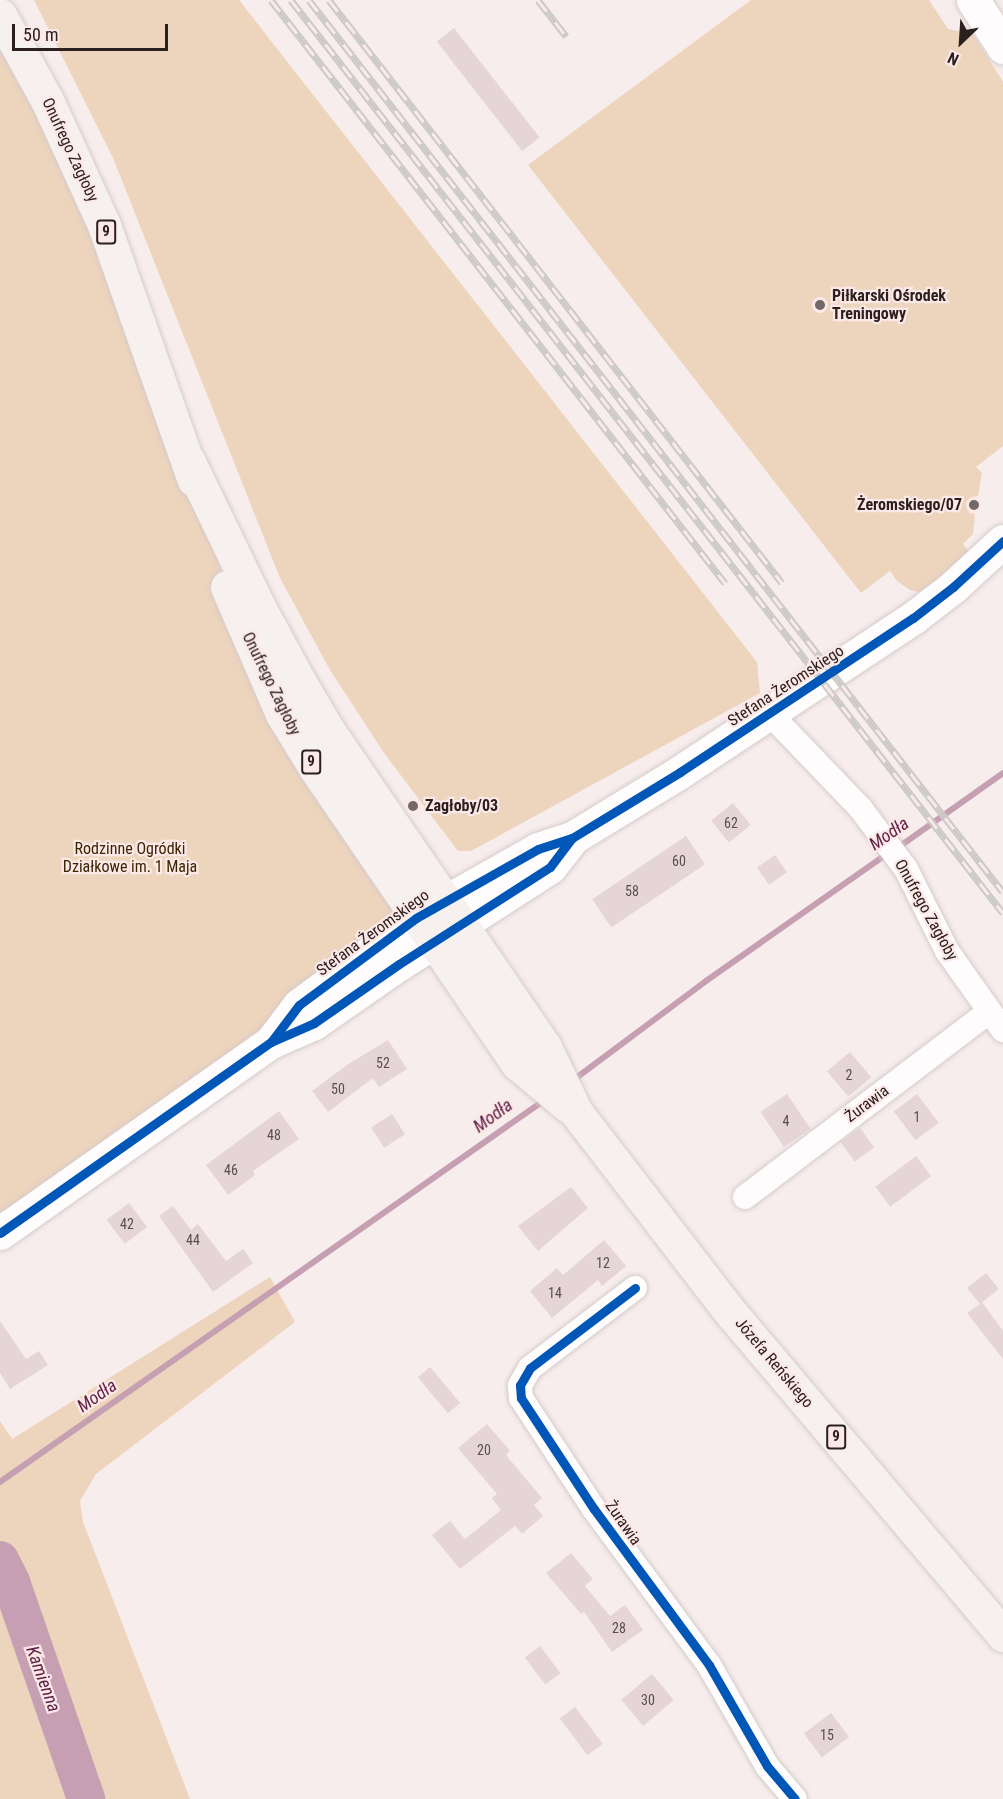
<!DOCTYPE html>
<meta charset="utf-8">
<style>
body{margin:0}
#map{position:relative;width:1003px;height:1799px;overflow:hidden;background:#f7edec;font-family:"Roboto Condensed",sans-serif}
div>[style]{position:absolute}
.green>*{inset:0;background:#edd4bd}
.stream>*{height:6px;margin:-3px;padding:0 3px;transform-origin:3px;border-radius:3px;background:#c69fb2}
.river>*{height:38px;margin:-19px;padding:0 19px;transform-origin:19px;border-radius:19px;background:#c69fb2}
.building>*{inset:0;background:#e5d5d7;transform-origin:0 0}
.roads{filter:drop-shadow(0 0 2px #d5cbca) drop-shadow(0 0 2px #d5cbca)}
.street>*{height:24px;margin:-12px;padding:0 12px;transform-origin:12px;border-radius:12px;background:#fefcfc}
.secondary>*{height:33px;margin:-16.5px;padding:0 16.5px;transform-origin:16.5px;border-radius:16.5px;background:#fefcfc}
.primary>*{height:33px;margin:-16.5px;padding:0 16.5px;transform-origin:16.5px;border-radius:16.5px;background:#f6f0ef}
.rail>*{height:7px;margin-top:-3.5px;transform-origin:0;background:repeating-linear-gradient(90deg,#fce9e7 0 14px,#ccc9c9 0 28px);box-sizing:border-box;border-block:2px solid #ccc9c9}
.cycleway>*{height:9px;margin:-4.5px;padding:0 4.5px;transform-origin:4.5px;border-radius:4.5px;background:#0057b8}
.dots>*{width:16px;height:16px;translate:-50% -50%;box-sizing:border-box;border:3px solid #fce9e7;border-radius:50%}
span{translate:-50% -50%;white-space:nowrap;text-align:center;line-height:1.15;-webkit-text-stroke:4.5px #fce9e7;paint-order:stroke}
.number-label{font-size:14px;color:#5a4d4c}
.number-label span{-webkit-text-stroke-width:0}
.shield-label span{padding:2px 4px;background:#fce9e7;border:2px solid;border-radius:4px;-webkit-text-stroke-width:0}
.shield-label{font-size:15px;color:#2b201e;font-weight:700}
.street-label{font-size:16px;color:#2b201e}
.poi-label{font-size:16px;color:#2b201e;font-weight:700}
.left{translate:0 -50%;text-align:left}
.right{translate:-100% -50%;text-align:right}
.park-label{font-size:16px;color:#3c2300}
.water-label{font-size:18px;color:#5c1d44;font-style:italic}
.north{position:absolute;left:931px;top:12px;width:60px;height:60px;-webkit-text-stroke:4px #fce9e7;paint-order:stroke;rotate:205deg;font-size:16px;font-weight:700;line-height:24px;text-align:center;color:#2b201e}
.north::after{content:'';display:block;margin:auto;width:21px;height:27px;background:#2b201e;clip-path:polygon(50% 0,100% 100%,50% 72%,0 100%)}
.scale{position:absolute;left:12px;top:24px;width:156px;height:27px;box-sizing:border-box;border:3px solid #2b201e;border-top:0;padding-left:8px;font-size:18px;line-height:21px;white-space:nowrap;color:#2b201e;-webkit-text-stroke:4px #fce9e7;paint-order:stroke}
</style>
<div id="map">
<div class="green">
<div style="clip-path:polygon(34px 0,239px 0,757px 662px,760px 693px,471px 851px,458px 851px,384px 753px,330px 670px,280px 578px,113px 158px)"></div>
<div style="clip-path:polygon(751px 0,929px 0,948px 29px,973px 34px,1003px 82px,1003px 446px,976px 467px,982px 473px,978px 496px,972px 497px,969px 513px,975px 514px,973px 534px,963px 544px,970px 553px,931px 586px,918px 592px,910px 590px,897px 581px,890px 571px,861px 593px,528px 165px)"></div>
<div style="clip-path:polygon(0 15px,104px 225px,229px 594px,416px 918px,37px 1192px,0 1212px)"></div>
<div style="clip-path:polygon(270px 1277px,295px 1322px,96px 1474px,80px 1501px,83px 1522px,190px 1799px,0 1799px,0 1421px,12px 1439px)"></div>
</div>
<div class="stream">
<div style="left:896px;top:849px;width:131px;rotate:-35.4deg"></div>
<div style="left:572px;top:1081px;width:167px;rotate:-36.7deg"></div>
<div style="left:706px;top:981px;width:221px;rotate:-35.1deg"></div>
<div style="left:0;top:1482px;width:667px;rotate:-35.05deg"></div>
</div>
<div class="river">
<div style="left:0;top:1560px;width:25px;rotate:63deg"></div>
<div style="left:11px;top:1582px;width:230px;rotate:70.9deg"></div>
</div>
<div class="building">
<div style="left:454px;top:28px;width:139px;height:22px;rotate:52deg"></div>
<div style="left:733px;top:803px;width:28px;height:28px;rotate:51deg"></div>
<div style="left:686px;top:836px;width:34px;height:113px;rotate:56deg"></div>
<div style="left:775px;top:855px;width:21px;height:22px;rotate:55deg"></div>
<div style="clip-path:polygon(388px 1040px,407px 1069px,379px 1087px,373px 1078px,328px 1112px,312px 1091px,347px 1065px)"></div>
<div style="left:850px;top:1052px;width:33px;height:30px;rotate:50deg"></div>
<div style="left:787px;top:1094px;width:42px;height:32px;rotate:56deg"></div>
<div style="left:917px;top:1094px;width:36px;height:29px;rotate:53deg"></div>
<div style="clip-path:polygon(279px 1111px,299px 1139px,253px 1171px,255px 1175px,228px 1195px,206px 1165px)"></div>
<div style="left:392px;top:1114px;width:24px;height:25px;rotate:57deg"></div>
<div style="left:860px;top:1128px;width:24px;height:24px;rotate:54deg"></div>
<div style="left:916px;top:1156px;width:25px;height:51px;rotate:53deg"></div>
<div style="clip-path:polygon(571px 1187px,588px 1208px,538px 1251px,518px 1226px)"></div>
<div style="left:129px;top:1203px;width:30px;height:28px;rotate:53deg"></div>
<div style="clip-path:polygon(173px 1206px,191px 1230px,198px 1224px,226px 1261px,243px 1249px,253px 1263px,213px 1292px,159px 1216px)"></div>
<div style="clip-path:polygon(604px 1240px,626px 1266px,602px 1286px,598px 1280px,552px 1318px,530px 1291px,557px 1268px,563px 1275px)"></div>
<div style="clip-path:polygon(986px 1273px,999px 1289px,982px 1302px,1003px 1331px,1003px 1359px,967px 1313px,980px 1304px,967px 1288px)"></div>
<div style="clip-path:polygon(0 1321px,26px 1359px,39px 1351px,48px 1365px,10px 1389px,0 1373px)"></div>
<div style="left:430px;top:1367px;width:47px;height:16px;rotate:50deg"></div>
<div style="clip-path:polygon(487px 1424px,510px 1451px,506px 1455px,542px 1498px,534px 1505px,543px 1516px,522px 1534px,515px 1526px,460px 1569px,432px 1535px,450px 1521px,465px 1539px,501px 1510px,492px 1498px,497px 1494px,458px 1448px)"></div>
<div style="clip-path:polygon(571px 1553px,593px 1579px,585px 1586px,610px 1616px,625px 1605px,643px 1630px,612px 1652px,584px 1612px,581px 1614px,546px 1573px)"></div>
<div style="left:540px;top:1646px;width:34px;height:19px;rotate:53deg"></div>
<div style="left:652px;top:1674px;width:34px;height:40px;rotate:50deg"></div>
<div style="left:575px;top:1707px;width:46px;height:19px;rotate:53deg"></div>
<div style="left:831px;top:1713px;width:30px;height:34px;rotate:53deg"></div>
</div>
<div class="roads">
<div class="street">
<div style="left:770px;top:714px;width:132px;rotate:46.2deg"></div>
<div style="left:861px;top:809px;width:75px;rotate:53.1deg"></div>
<div style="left:906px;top:869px;width:92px;rotate:63.4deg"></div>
<div style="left:947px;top:951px;width:97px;rotate:54.7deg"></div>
<div style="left:745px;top:1197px;width:306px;rotate:-37.2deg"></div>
<div style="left:635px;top:1288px;width:132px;rotate:142.7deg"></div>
<div style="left:530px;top:1368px;width:20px;rotate:120deg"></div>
<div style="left:520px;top:1385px;width:13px;rotate:86deg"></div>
<div style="left:521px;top:1398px;width:133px;rotate:56.7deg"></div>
<div style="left:594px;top:1509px;width:194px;rotate:53.6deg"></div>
<div style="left:709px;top:1665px;width:116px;rotate:60.1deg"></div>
<div style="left:767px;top:1766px;width:43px;rotate:49.7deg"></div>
</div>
<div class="secondary">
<div style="left:973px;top:0;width:56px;rotate:57.4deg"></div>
<div style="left:271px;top:1042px;width:46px;rotate:-52.9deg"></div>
<div style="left:299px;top:1005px;width:146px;rotate:-36.6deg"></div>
<div style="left:416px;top:918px;width:140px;rotate:-29.5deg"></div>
<div style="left:538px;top:849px;width:36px;rotate:-18deg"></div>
<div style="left:572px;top:838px;width:127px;rotate:-31.4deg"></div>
<div style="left:680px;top:772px;width:279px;rotate:-33.5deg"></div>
<div style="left:913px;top:618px;width:51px;rotate:-37.8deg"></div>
<div style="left:953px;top:587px;width:68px;rotate:-42.6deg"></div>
<div style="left:0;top:1233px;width:332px;rotate:-35.2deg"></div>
<div style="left:271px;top:1042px;width:47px;rotate:-23.8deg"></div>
<div style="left:314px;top:1023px;width:103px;rotate:-34.8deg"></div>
<div style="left:399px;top:964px;width:179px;rotate:-32.7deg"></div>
<div style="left:550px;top:867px;width:33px;rotate:-52deg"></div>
</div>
<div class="primary">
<div style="left:0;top:15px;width:97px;rotate:61.1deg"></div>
<div style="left:47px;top:100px;width:137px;rotate:65.5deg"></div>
<div style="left:104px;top:225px;width:270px;rotate:70.6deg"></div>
<div style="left:188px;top:460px;width:161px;rotate:64.2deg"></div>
<div style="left:258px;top:605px;width:82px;rotate:61.6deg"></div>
<div style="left:297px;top:677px;width:61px;rotate:59.7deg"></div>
<div style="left:328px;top:730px;width:384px;rotate:55.6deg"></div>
<div style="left:545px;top:1047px;width:72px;rotate:64.5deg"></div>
<div style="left:576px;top:1112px;width:254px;rotate:52.4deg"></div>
<div style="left:731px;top:1313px;width:422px;rotate:49.8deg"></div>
<div style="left:227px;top:587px;width:138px;rotate:66.6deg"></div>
<div style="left:282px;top:714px;width:63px;rotate:58.6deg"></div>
<div style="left:315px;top:768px;width:359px;rotate:55.6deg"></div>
<div style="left:518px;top:1064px;width:65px;rotate:40deg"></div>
</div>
</div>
<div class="rail">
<div style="left:271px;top:0;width:739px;rotate:52.09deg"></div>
<div style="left:291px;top:0;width:1158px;rotate:52.05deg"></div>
<div style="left:309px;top:0;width:1130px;rotate:52.12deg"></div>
<div style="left:329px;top:0;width:738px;rotate:52.15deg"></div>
<div style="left:538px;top:0;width:46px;rotate:52.1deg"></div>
</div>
<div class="cycleway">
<div style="left:271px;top:1042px;width:46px;rotate:-52.9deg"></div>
<div style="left:299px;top:1005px;width:146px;rotate:-36.6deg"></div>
<div style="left:416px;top:918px;width:140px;rotate:-29.5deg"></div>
<div style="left:538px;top:849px;width:36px;rotate:-18deg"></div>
<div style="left:572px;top:838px;width:127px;rotate:-31.4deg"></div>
<div style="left:680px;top:772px;width:279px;rotate:-33.5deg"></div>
<div style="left:913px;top:618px;width:51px;rotate:-37.8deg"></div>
<div style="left:953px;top:587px;width:68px;rotate:-42.6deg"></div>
<div style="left:0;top:1233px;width:332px;rotate:-35.2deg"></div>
<div style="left:271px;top:1042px;width:47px;rotate:-23.8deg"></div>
<div style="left:314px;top:1023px;width:103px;rotate:-34.8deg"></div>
<div style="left:399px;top:964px;width:179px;rotate:-32.7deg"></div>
<div style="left:550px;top:867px;width:36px;rotate:-53deg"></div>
<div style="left:635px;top:1288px;width:132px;rotate:142.7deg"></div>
<div style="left:530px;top:1368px;width:20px;rotate:120deg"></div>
<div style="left:520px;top:1385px;width:13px;rotate:86deg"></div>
<div style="left:521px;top:1398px;width:133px;rotate:56.7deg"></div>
<div style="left:594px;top:1509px;width:194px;rotate:53.6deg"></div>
<div style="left:709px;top:1665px;width:116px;rotate:60.1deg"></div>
<div style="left:767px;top:1766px;width:43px;rotate:49.7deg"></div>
</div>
<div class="dots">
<div style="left:820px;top:305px;background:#726866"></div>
<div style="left:974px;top:505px;background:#726866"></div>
<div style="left:413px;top:806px;background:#726866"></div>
</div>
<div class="number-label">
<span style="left:731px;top:823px">62</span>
<span style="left:679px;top:861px">60</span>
<span style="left:632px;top:891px">58</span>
<span style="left:383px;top:1063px">52</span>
<span style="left:849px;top:1075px">2</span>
<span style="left:338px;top:1089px">50</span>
<span style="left:917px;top:1117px">1</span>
<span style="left:786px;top:1121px">4</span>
<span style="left:274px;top:1135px">48</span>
<span style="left:231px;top:1170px">46</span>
<span style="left:127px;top:1224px">42</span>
<span style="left:193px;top:1240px">44</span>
<span style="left:603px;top:1263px">12</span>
<span style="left:555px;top:1293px">14</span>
<span style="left:484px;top:1450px">20</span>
<span style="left:619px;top:1628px">28</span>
<span style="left:648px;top:1700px">30</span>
<span style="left:827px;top:1735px">15</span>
</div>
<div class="shield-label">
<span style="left:106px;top:232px">9</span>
<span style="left:311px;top:762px">9</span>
<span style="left:836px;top:1437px">9</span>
</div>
<div class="street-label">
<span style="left:70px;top:150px;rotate:65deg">Onufrego Zagłoby</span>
<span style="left:271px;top:684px;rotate:64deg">Onufrego Zagłoby</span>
<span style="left:786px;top:686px;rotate:-33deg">Stefana Żeromskiego</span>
<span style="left:926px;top:910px;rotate:61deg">Onufrego Zagłoby</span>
<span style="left:373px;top:933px;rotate:-36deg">Stefana Żeromskiego</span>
<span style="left:867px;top:1104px;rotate:-37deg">Żurawia</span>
<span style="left:774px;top:1363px;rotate:50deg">Józefa Reńskiego</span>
<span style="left:623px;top:1523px;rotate:55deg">Żurawia</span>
</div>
<div class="poi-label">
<span class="left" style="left:832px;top:305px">Piłkarski Ośrodek<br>Treningowy</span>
<span class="right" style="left:962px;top:505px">Żeromskiego/07</span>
<span class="left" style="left:425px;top:806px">Zagłoby/03</span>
</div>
<div class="park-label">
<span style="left:130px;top:858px">Rodzinne Ogródki<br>Działkowe im. 1 Maja</span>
</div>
<div class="water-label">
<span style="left:889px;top:834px;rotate:-35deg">Modła</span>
<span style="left:493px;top:1116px;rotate:-36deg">Modła</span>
<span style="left:97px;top:1396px;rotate:-35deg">Modła</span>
<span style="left:43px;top:1679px;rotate:70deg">Kamienna</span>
</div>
<div class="north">N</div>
<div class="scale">50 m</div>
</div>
